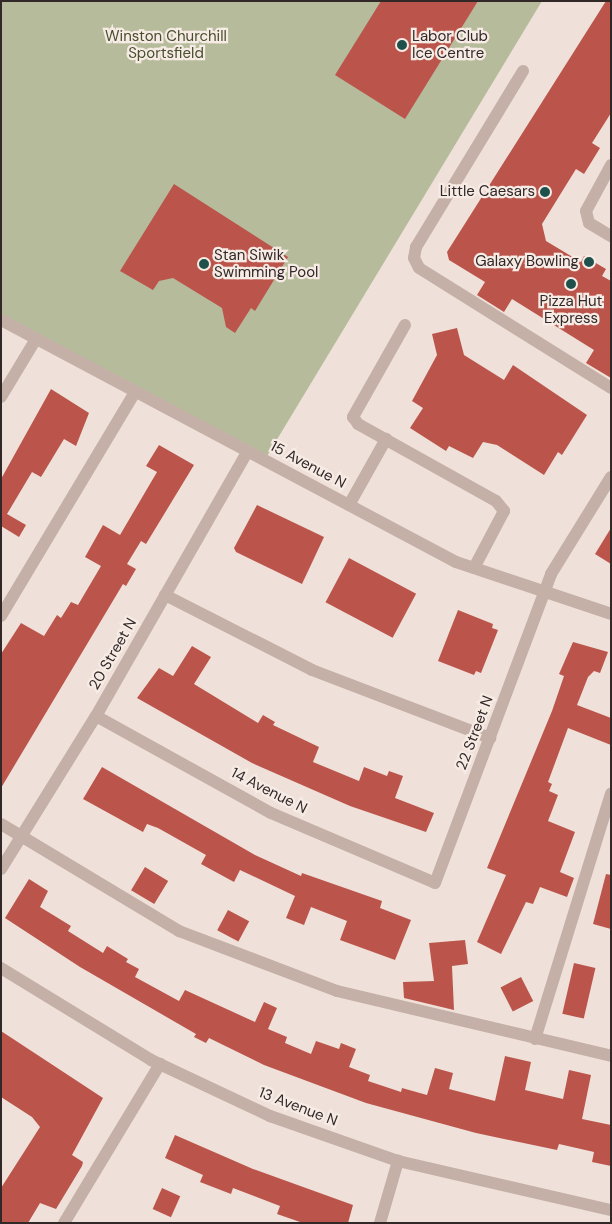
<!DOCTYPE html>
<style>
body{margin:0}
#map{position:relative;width:612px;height:1224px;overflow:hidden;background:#efe1d9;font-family:"DM Sans",sans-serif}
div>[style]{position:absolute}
.green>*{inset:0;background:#b6bc9b}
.building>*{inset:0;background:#bb554b;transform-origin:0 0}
.minor>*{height:12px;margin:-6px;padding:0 6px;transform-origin:6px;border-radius:6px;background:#c5b0a7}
.dots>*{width:14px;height:14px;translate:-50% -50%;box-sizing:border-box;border:2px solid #f7ece5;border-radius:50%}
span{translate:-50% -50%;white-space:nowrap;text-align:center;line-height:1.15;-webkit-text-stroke:4.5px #f7ece5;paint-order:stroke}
.park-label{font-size:15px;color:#474e2d}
.poi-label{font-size:15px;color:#322827}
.left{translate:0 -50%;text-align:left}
.right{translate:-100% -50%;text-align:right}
.street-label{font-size:15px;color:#322827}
.frame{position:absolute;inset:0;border:2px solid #322827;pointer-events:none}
</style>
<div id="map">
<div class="green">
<div style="clip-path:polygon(1px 1px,542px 1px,264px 461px,1px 320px)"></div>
</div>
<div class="building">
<div style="clip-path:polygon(381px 1px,478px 1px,405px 119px,335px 75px)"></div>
<div style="clip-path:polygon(606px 1px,611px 1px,611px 113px,592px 143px,600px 148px,584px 174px,576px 169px,542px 224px,546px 241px,581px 262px,584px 256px,606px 269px,602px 276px,611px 281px,611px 378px,586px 363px,594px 350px,512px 299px,504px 312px,477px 295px,485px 282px,449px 260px,447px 252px)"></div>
<div style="clip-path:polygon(174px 184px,288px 257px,255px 311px,251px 308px,235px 333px,226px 327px,222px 308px,173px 278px,159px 281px,153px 290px,120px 271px)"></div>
<div style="clip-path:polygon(457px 328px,464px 355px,504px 380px,513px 365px,587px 415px,562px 455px,558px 452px,544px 475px,497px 445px,483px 442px,473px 458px,449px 446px,446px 451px,410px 428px,423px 408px,412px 401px,437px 355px,432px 334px)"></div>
<div style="clip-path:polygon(51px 389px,89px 413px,76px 446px,64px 439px,41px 477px,32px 472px,7px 514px,26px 525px,19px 537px,1px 526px,1px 479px)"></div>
<div style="clip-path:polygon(159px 445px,194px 465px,146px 544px,141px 541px,127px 564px,136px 569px,126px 586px,123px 584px,1px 788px,1px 654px,21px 623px,44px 636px,57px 615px,61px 618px,71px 602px,78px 605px,101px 566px,85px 557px,103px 525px,120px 535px,157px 472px,146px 466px)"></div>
<div style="clip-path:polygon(257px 505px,324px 537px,302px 584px,236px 552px,234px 548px)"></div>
<div style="clip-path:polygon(611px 528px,611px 564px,595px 554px)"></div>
<div style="left:349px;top:558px;width:76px;height:50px;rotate:28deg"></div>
<div style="clip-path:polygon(458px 610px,493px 624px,492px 628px,498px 630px,481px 673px,476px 671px,474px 675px,438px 661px)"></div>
<div style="clip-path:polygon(573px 642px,608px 652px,600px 673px,594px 671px,588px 677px,577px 705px,611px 718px,611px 745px,568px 728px,548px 782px,552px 784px,549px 791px,558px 795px,548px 821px,575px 832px,560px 872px,574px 878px,567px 897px,540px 887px,533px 904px,526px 902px,501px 954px,477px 942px,506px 875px,487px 868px,552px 711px,564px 676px,559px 674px)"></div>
<div style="clip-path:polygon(192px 646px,211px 657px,194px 684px,258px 723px,263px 715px,275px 722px,273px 725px,319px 747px,313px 762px,359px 781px,364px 767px,387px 776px,389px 771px,403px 776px,395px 798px,434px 813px,426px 832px,350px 806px,252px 763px,137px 698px,159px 668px,173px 676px)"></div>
<div style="clip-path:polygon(102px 767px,255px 855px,301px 876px,302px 873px,382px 901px,380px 908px,411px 920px,395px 960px,340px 940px,347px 921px,311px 907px,304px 925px,286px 918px,295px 896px,240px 870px,234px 882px,201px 864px,206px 855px,158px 828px,147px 824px,143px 832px,83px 799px)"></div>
<div style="left:145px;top:867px;width:27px;height:27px;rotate:31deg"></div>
<div style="clip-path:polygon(606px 874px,611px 875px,611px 929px,593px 924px)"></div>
<div style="clip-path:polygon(29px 879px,48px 891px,40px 907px,71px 926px,68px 931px,103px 953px,107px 946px,128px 959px,126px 962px,139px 969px,135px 977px,179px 1001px,185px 990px,255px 1022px,264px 1002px,277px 1008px,268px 1029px,287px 1037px,285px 1043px,311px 1054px,316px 1041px,339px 1049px,341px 1043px,356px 1049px,349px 1067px,370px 1075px,368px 1081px,401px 1092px,402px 1088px,427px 1095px,435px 1068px,453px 1073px,449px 1089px,495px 1101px,505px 1056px,531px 1062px,525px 1090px,563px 1099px,569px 1070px,591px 1075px,582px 1119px,611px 1125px,611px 1166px,592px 1162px,594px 1152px,559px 1144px,557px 1150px,476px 1133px,366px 1103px,264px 1065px,209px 1038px,206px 1043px,194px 1037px,196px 1034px,80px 967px,5px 918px)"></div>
<div style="left:228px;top:910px;width:24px;height:23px;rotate:28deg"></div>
<div style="clip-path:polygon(465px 940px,468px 964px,452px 966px,454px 1010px,404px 998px,403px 982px,434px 981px,429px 943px)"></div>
<div style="left:574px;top:963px;width:22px;height:52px;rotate:13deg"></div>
<div style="left:521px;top:977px;width:27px;height:23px;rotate:63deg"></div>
<div style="clip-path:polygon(1px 1031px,103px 1098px,72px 1155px,83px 1162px,82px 1166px,56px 1209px,40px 1203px,28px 1223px,1px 1223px,1px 1188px,40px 1127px,32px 1117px,1px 1097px)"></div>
<div style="clip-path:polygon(175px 1135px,253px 1169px,353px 1205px,348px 1223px,303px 1223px,277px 1214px,280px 1206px,233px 1188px,231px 1194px,200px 1182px,203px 1175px,165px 1158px)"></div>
<div style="left:162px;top:1188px;width:20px;height:23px;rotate:24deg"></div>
</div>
<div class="minor">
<div style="left:523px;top:71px;width:206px;rotate:121.3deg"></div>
<div style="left:416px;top:247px;width:11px;rotate:100deg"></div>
<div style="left:414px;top:258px;width:11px;rotate:63deg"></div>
<div style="left:419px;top:268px;width:226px;rotate:32deg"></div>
<div style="left:611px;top:165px;width:52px;rotate:118.5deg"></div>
<div style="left:586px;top:211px;width:12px;rotate:76deg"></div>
<div style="left:589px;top:223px;width:26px;rotate:31deg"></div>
<div style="left:1px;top:320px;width:515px;rotate:28.01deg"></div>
<div style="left:456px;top:562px;width:163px;rotate:18.5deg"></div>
<div style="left:405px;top:325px;width:106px;rotate:119.5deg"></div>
<div style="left:353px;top:417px;width:9px;rotate:54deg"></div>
<div style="left:358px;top:424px;width:158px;rotate:29.2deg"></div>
<div style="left:496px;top:501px;width:13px;rotate:51deg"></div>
<div style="left:504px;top:511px;width:64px;rotate:117.8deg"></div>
<div style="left:1px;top:397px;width:68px;rotate:-58.9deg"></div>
<div style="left:349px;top:505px;width:76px;rotate:-60.7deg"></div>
<div style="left:165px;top:595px;width:165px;rotate:27deg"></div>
<div style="left:312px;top:670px;width:191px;rotate:20.9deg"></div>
<div style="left:1px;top:616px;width:261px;rotate:-59.1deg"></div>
<div style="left:96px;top:716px;width:200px;rotate:29deg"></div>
<div style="left:271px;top:813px;width:178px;rotate:23.1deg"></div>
<div style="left:435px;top:883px;width:330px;rotate:-69.4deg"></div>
<div style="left:551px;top:574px;width:114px;rotate:-58.3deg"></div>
<div style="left:1px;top:824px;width:208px;rotate:31deg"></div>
<div style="left:179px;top:931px;width:169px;rotate:20.8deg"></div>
<div style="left:337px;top:991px;width:282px;rotate:13.3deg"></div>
<div style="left:1px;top:869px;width:180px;rotate:-58.2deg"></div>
<div style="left:96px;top:716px;width:304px;rotate:-60.2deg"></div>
<div style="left:1px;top:968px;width:176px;rotate:31.5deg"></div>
<div style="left:151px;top:1060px;width:132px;rotate:25.2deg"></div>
<div style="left:270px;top:1116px;width:136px;rotate:19.4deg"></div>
<div style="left:398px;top:1161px;width:219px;rotate:13deg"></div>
<div style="left:535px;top:1039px;width:257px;rotate:-72.8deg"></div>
<div style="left:64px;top:1223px;width:186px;rotate:-58.9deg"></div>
<div style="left:380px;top:1223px;width:65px;rotate:-73.8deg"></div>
</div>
<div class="dots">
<div style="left:402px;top:45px;background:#20504c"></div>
<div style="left:545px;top:192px;background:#20504c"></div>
<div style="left:589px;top:262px;background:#20504c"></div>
<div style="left:204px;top:264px;background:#20504c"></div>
<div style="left:571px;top:284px;background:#20504c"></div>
</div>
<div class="park-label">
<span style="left:166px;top:45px">Winston Churchill<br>Sportsfield</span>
</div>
<div class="poi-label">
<span class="left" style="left:412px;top:45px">Labor Club<br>Ice Centre</span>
<span class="right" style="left:535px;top:192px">Little Caesars</span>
<span class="left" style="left:214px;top:264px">Stan Siwik<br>Swimming Pool</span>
<span class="right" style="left:579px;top:262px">Galaxy Bowling</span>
<span style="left:571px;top:310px">Pizza Hut<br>Express</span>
</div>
<div class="street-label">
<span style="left:308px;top:465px;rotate:28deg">15 Avenue N</span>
<span style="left:113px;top:654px;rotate:-60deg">20 Street N</span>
<span style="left:475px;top:733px;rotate:-69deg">22 Street N</span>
<span style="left:269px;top:791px;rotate:27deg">14 Avenue N</span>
<span style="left:298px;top:1107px;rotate:21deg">13 Avenue N</span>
</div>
<div class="frame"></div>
</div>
